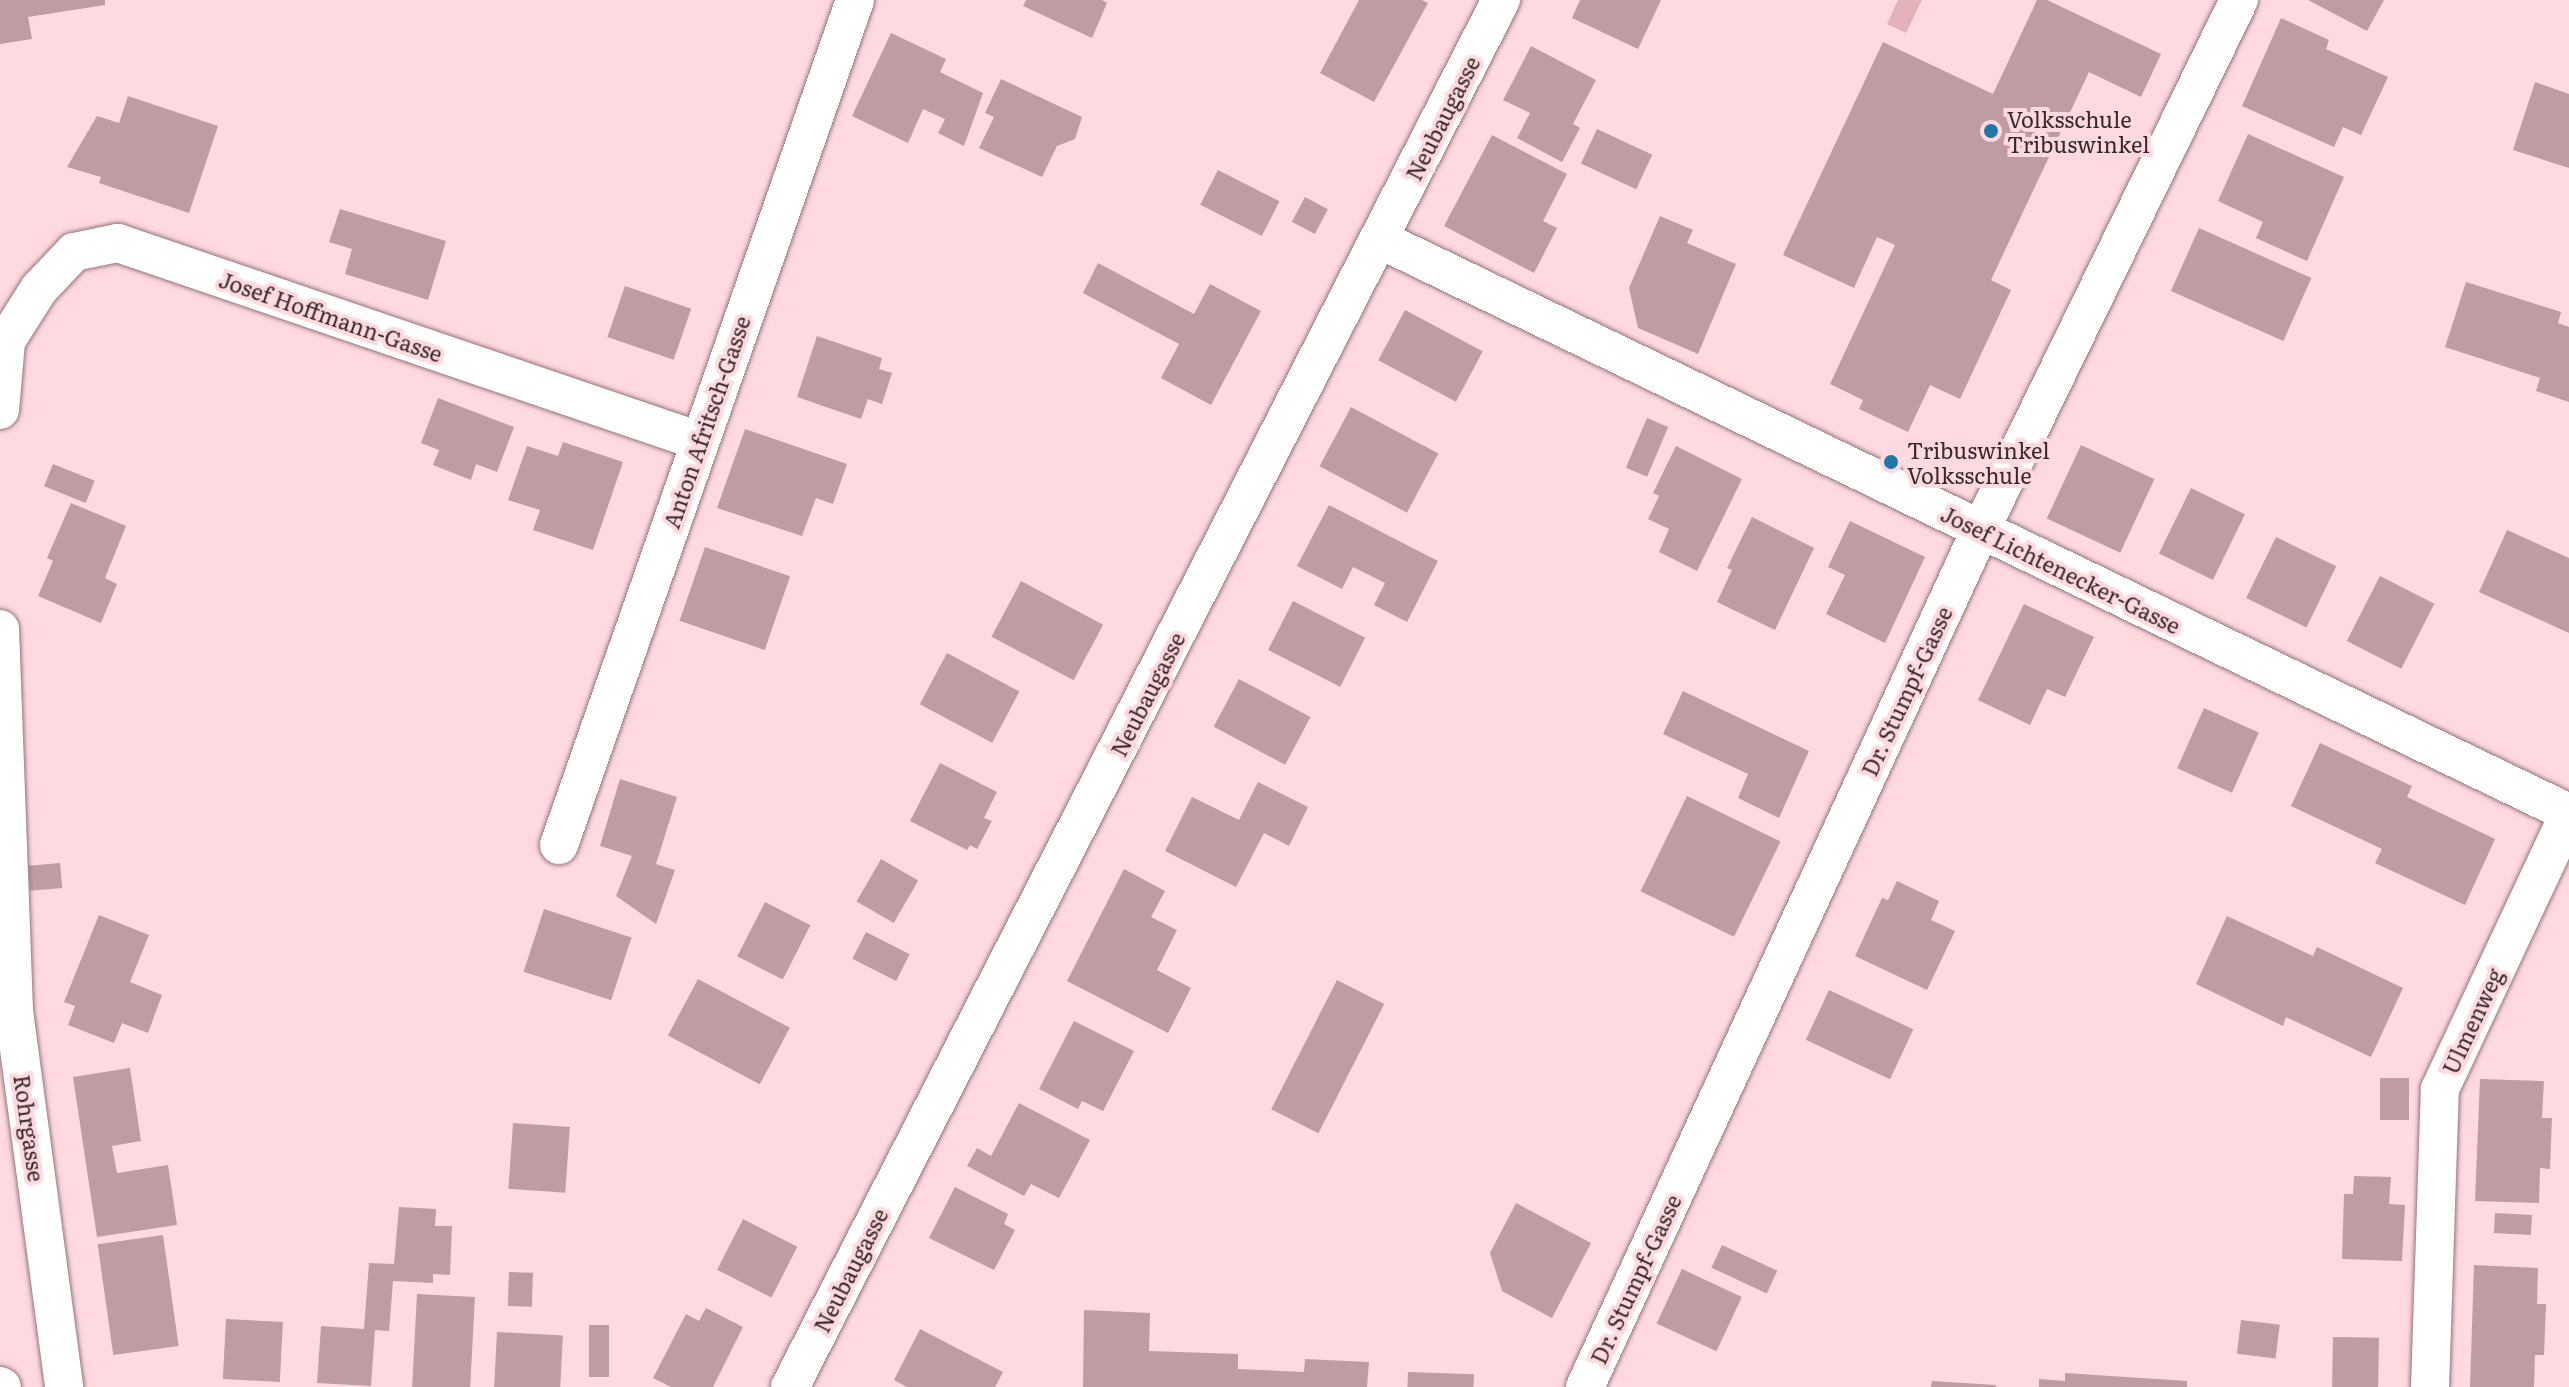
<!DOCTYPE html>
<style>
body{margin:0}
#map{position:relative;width:2569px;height:1387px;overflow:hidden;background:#fed9df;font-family:Literata,serif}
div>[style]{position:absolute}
.green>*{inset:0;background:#e2b2ba}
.building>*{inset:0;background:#be9ca2;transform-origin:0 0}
.roads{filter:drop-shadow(0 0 2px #94747a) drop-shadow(0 0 2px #94747a)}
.street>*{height:38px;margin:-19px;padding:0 19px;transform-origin:19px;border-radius:19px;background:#fff}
.dots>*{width:22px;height:22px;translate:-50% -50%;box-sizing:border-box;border:4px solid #fed9df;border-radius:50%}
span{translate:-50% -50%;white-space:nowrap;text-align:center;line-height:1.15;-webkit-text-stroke:8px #fed9df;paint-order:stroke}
.street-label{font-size:22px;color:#382a2c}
.poi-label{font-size:22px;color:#382a2c}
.left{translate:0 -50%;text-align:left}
</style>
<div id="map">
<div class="green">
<div style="clip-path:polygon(1898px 0,1922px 0,1906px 33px,1887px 24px)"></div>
</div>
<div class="building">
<div style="clip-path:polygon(0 0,105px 0,105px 5px,28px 17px,32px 39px,0 44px)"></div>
<div style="clip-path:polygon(1026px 0,1102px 0,1107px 3px,1092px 38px,1023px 6px)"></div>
<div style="clip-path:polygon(1359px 0,1422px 0,1428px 3px,1374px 102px,1320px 73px)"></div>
<div style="clip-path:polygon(1580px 0,1661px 0,1638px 49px,1572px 18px)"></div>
<div style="clip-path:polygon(2037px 0,2047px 0,2161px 54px,2141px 97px,2089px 72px,1991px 280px,2011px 290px,1960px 399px,1930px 385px,1908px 432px,1859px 409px,1863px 400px,1830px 384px,1895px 245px,1877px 237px,1854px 288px,1783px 255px,1883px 42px,1993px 94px)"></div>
<div style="clip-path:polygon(2308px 0,2384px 0,2367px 31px)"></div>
<div style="clip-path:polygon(2281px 18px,2329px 40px,2326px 49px,2388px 77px,2361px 135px,2343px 127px,2334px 147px,2242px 106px)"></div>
<div style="clip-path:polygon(891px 33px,946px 59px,940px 72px,983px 93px,964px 146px,938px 133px,945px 119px,923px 109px,908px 143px,852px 116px)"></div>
<div style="clip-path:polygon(1531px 46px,1596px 80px,1573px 124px,1580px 128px,1562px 162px,1517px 138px,1530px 113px,1503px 100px)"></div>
<div style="clip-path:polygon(1001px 79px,1082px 117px,1075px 139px,1057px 146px,1042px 177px,979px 148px,994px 117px,985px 113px)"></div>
<div style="clip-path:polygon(2535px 82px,2569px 94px,2569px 168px,2513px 150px)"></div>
<div style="clip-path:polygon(128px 96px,218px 126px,189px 213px,99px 183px,101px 177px,67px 167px,97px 116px,119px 123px)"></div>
<div style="left:1597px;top:129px;width:61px;height:38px;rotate:25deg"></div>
<div style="clip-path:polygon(2248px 134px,2344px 177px,2307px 261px,2256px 238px,2263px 222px,2218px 201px)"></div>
<div style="clip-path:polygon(1492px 135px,1567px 174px,1543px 221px,1557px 228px,1534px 273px,1444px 226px)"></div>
<div style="left:1218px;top:170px;width:69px;height:39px;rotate:27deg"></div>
<div style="left:1305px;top:197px;width:26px;height:28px;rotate:28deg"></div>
<div style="clip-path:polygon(340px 209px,446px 241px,428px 300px,345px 274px,352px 249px,329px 242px)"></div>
<div style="clip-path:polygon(1660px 216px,1693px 230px,1687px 243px,1736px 264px,1698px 354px,1638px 328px,1629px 288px)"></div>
<div style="left:2199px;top:228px;width:123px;height:69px;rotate:24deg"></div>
<div style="clip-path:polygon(1098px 263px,1194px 314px,1210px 284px,1261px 311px,1211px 405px,1161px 378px,1179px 344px,1083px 293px)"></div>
<div style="clip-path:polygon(2466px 282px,2561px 312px,2558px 323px,2569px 327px,2569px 402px,2536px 391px,2540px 378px,2445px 347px)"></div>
<div style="left:625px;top:286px;width:70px;height:54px;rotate:19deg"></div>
<div style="left:1405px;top:310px;width:88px;height:57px;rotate:28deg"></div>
<div style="clip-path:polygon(817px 336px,882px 358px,879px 369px,892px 373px,882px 404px,868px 399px,861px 419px,797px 397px)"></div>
<div style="clip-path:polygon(438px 398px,514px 427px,497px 472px,476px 464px,471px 480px,433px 465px,439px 450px,421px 443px)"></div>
<div style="left:1351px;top:407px;width:99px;height:67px;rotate:28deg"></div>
<div style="left:1647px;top:418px;width:23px;height:54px;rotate:23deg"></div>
<div style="clip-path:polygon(745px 429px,847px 464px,833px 504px,816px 498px,802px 536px,717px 508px)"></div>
<div style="clip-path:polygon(563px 442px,623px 462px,593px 550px,533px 530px,540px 510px,508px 500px,527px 446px,558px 456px)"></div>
<div style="left:2081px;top:445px;width:81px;height:81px;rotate:25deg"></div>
<div style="clip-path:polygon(1676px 446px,1742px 479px,1697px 571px,1659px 552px,1669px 529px,1648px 519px,1659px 496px,1653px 493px)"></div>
<div style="left:53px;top:464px;width:45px;height:24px;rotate:22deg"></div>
<div style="left:2191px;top:488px;width:60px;height:73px;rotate:26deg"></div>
<div style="clip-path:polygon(71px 503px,126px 526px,105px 578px,117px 584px,101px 623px,38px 596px,53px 561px,47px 558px)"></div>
<div style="clip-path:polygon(1329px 505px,1438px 561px,1407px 622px,1374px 605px,1385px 583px,1353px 567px,1342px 589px,1297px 566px)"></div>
<div style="clip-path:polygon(1752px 517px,1814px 548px,1775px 630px,1717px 602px,1732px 570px,1727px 568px)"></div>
<div style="clip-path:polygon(1850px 521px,1925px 557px,1885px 643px,1826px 614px,1845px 575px,1828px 567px)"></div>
<div style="clip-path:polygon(2507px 530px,2569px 558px,2569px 633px,2479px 592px)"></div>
<div style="left:2276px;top:537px;width:67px;height:68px;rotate:26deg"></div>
<div style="left:705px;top:547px;width:90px;height:78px;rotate:19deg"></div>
<div style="left:2380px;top:576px;width:61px;height:73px;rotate:27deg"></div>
<div style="left:1021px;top:581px;width:93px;height:63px;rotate:28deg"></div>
<div style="left:1293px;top:601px;width:81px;height:55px;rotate:27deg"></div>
<div style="clip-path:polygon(2024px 604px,2094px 637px,2065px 697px,2047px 689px,2030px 725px,1978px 700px)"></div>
<div style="left:947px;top:653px;width:82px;height:58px;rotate:28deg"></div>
<div style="left:1239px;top:679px;width:81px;height:54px;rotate:28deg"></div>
<div style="clip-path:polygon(1683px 691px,1809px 751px,1779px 818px,1738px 798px,1748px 774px,1663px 734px)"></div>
<div style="left:2204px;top:708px;width:60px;height:66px;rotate:24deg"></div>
<div style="clip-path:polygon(2320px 743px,2412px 786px,2407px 797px,2495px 839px,2465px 905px,2375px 863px,2382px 849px,2291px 806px)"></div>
<div style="clip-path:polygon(940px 763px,997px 792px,984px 818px,992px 821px,977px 849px,970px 845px,967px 850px,910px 821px)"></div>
<div style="clip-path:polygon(620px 779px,677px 797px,656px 864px,675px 870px,656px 924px,616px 896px,632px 856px,600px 846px)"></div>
<div style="clip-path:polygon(1258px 782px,1308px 807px,1289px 846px,1264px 833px,1236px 887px,1165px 851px,1192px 797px,1239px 820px)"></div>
<div style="left:1687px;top:796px;width:104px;height:106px;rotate:26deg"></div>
<div style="left:881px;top:859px;width:43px;height:49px;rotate:30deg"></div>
<div style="left:60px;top:863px;width:25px;height:32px;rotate:85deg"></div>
<div style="clip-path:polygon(1124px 869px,1165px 891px,1151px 917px,1177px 930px,1157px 970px,1191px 988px,1168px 1033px,1067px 981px)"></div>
<div style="clip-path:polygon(1897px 881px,1939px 901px,1931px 920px,1955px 931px,1927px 990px,1855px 956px,1882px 898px,1888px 900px)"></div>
<div style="left:765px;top:902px;width:51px;height:61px;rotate:27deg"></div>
<div style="left:544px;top:909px;width:92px;height:66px;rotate:18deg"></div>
<div style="clip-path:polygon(99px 915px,149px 935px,130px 982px,162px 995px,148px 1033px,122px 1023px,114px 1043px,68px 1025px,75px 1006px,64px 1002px)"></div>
<div style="clip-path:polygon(2227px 916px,2313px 956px,2317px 947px,2403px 988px,2371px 1057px,2286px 1017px,2283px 1026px,2196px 984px)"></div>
<div style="left:866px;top:932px;width:49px;height:30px;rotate:27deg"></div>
<div style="left:698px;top:979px;width:104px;height:64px;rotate:28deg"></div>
<div style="left:1337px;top:980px;width:53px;height:145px;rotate:27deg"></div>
<div style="left:1829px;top:990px;width:93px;height:55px;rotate:25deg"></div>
<div style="clip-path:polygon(1074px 1021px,1134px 1051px,1103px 1111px,1082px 1101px,1078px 1109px,1039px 1089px)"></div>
<div style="clip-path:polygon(130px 1068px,141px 1141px,112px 1146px,117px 1173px,168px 1165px,177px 1225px,97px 1237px,73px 1077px)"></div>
<div style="left:2380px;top:1078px;width:29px;height:42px"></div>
<div style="clip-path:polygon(2480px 1079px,2544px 1081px,2542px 1118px,2552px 1118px,2551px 1143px,2550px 1169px,2540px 1168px,2539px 1203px,2475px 1201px)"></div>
<div style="clip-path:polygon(1019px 1103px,1090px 1140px,1059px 1198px,1031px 1184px,1024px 1196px,967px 1166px,977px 1148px,991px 1156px)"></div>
<div style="left:513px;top:1123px;width:57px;height:66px;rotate:4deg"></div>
<div style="clip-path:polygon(2354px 1176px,2391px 1177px,2389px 1204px,2405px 1205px,2402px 1261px,2342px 1259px,2344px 1194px,2353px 1194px)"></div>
<div style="clip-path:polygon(955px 1187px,1008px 1214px,1004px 1224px,1015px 1230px,994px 1270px,929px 1238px)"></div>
<div style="clip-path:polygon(1516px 1203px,1591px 1243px,1552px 1318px,1502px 1291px,1490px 1253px)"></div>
<div style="clip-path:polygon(399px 1207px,436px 1209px,435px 1226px,452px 1226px,450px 1275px,433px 1274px,433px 1283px,393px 1281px,389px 1331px,375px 1330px,371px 1386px,317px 1383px,321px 1326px,364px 1329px,369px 1263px,394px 1264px)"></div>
<div style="left:2495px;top:1213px;width:37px;height:20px;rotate:3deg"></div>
<div style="left:743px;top:1219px;width:61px;height:57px;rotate:27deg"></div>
<div style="left:163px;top:1235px;width:112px;height:66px;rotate:82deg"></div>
<div style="left:1722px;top:1245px;width:61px;height:25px;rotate:25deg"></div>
<div style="clip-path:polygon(2474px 1265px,2538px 1268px,2537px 1304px,2546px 1304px,2544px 1355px,2535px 1355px,2534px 1387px,2470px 1387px)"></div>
<div style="left:1682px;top:1269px;width:66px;height:60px;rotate:25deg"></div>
<div style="left:509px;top:1272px;width:24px;height:34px;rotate:2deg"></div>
<div style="left:417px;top:1294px;width:58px;height:93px;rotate:3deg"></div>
<div style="clip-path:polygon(706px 1308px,743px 1327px,713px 1387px,671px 1387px,653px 1378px,686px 1314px,699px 1321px)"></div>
<div style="clip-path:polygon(1084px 1310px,1150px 1313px,1149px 1351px,1238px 1354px,1238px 1369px,1304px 1372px,1305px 1359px,1369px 1362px,1367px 1387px,1083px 1387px)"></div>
<div style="left:226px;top:1319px;width:57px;height:60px;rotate:3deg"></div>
<div style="left:2241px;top:1320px;width:39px;height:34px;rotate:7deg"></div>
<div style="left:589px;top:1325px;width:20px;height:52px"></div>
<div style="clip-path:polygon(920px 1329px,1003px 1372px,995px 1387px,907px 1387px,894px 1380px)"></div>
<div style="left:497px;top:1332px;width:66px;height:55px;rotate:3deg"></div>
<div style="left:2333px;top:1337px;width:46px;height:50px;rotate:1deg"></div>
<div style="left:1408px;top:1372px;width:66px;height:15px;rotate:2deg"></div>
<div style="clip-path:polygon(2065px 1373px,2187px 1381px,2187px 1387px,2039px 1387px,2039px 1379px,2065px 1381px)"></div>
<div style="clip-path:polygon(1932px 1381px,1996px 1385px,1996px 1387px,1931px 1387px)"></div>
</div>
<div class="roads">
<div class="street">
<div style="left:1381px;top:240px;width:1319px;rotate:25.75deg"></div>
<div style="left:0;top:339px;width:6px;rotate:18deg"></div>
<div style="left:6px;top:341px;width:62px;rotate:-57.6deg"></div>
<div style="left:39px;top:289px;width:51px;rotate:-46.6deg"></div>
<div style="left:74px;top:252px;width:45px;rotate:-11.6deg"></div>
<div style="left:118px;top:243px;width:614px;rotate:18.82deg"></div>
<div style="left:0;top:410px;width:69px;rotate:-85deg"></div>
<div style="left:0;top:629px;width:382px;rotate:87.9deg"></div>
<div style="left:14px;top:1011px;width:379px;rotate:82.4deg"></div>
<div style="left:559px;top:845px;width:895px;rotate:-70.69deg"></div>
<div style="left:0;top:1386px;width:2px;rotate:27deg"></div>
<div style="left:790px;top:1387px;width:1559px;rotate:-62.86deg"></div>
<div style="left:1585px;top:1387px;width:943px;rotate:-65.23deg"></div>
<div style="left:1980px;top:531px;width:591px;rotate:-64deg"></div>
<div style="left:2430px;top:1387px;width:298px;rotate:-88.1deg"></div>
<div style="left:2440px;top:1089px;width:304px;rotate:-64.9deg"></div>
</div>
</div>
<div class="dots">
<div style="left:1991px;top:131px;background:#2377a7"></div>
<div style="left:1891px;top:462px;background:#2377a7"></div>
</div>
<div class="street-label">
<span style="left:1442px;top:118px;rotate:-63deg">Neubaugasse</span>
<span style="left:331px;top:316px;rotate:19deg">Josef Hoffmann-Gasse</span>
<span style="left:706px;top:422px;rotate:-71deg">Anton Afritsch-Gasse</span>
<span style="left:2061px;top:569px;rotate:26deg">Josef Lichtenecker-Gasse</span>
<span style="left:1906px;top:691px;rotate:-65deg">Dr. Stumpf-Gasse</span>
<span style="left:1147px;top:694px;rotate:-63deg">Neubaugasse</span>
<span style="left:2472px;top:1021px;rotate:-65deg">Ulmenweg</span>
<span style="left:30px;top:1128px;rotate:82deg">Rohrgasse</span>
<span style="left:850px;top:1270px;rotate:-63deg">Neubaugasse</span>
<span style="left:1635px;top:1279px;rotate:-65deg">Dr. Stumpf-Gasse</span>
</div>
<div class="poi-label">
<span class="left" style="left:2007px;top:131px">Volksschule<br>Tribuswinkel</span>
<span class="left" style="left:1907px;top:462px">Tribuswinkel<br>Volksschule</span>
</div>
</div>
